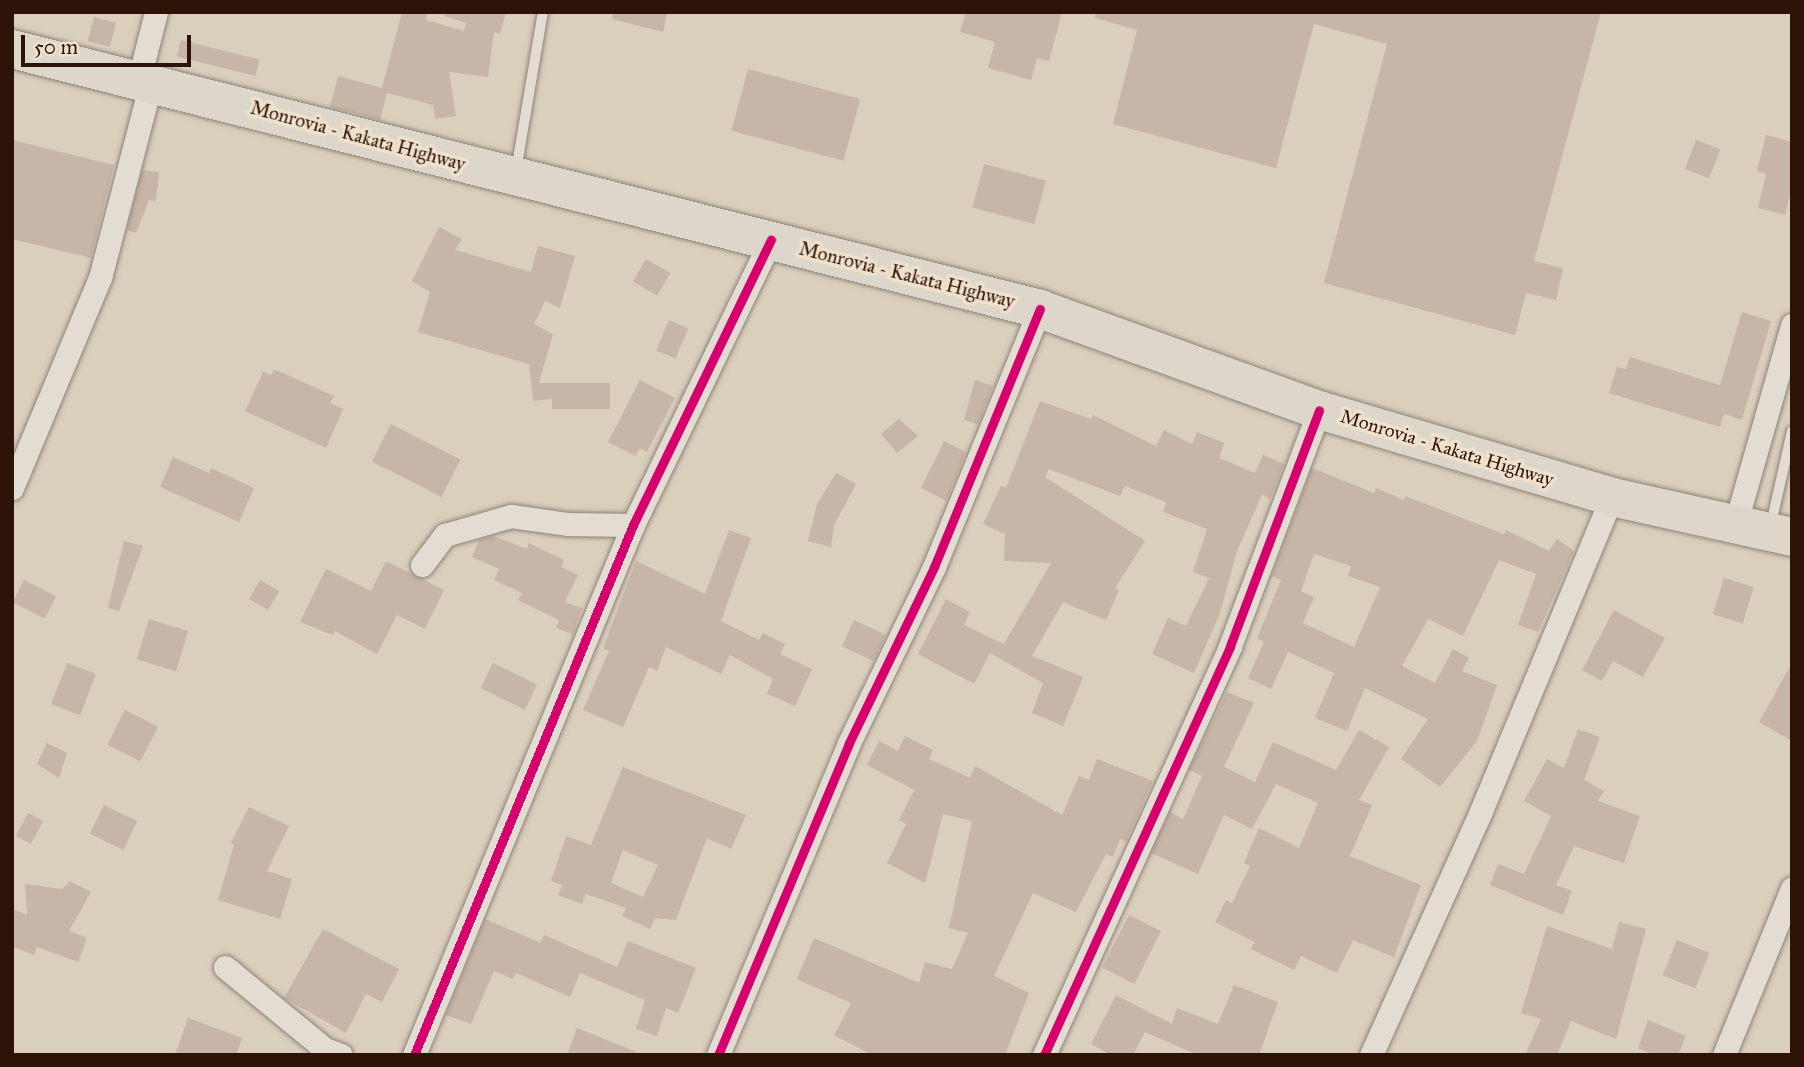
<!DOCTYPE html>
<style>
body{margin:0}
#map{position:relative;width:1804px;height:1067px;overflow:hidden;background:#dacebc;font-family:"IM FELL Great Primer",serif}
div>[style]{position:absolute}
.building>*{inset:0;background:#c7b5a7;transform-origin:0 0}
.roads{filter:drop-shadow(0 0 2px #8d8378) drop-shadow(0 0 2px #8d8378)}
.lane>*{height:10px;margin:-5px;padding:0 5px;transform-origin:5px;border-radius:5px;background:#e2dcd3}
.street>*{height:23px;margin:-11.5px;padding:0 11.5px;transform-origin:11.5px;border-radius:11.5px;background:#e2dcd3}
.highway>*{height:38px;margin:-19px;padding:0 19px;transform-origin:19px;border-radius:19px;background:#ddd6cb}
.cycleway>*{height:9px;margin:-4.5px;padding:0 4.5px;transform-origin:4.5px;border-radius:4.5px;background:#d6006c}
span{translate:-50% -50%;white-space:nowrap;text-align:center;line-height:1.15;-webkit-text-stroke:7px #efe1cb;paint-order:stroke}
.street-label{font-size:19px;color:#2d1208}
.frame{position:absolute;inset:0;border:14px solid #2d1208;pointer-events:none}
.scale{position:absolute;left:21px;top:35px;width:170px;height:32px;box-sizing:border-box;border:4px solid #2d1208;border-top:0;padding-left:9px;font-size:21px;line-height:24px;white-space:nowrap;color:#2d1208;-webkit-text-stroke:5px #efe1cb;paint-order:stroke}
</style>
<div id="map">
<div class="building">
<div style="clip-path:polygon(402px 12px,427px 12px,426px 20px,464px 31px,466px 23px,445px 16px,446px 12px,506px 12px,500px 34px,494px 32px,488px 77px,449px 72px,456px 116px,435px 119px,433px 105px,387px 93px,380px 120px,330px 107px,338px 76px,382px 88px)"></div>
<div style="clip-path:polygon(613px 12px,667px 12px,663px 32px,612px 19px)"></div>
<div style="clip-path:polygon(966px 12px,1062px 12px,1049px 61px,1037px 58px,1031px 80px,988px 68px,995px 42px,960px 32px)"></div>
<div style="clip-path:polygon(1096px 12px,1601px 12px,1534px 261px,1563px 268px,1556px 300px,1526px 293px,1515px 335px,1324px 283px,1387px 44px,1314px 24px,1276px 168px,1113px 124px,1137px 30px,1095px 18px)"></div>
<div style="left:94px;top:17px;width:23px;height:25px;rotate:15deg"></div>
<div style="left:181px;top:40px;width:81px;height:17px;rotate:14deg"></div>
<div style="left:748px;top:69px;width:116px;height:64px;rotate:15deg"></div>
<div style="clip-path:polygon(1766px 135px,1792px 142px,1792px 186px,1785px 215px,1758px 208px,1766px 174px,1757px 171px)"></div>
<div style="clip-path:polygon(12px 140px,114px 165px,91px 258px,12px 239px)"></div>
<div style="left:1696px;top:140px;width:26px;height:31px;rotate:21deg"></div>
<div style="left:984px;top:164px;width:64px;height:45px;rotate:15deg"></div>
<div style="clip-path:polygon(142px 170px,159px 172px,156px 201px,149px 200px,136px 233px,127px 230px)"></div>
<div style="clip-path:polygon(439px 227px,462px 239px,455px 250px,531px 272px,538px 246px,575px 256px,560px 308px,545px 301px,534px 324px,553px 334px,539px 383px,610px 383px,610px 409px,552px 409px,552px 399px,533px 401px,529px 364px,418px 332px,430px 292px,412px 281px)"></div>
<div style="left:646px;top:259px;width:28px;height:26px;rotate:30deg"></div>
<div style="clip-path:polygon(1742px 312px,1771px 321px,1742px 420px,1724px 414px,1720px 427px,1609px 393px,1617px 367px,1626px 369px,1630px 357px,1720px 385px)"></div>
<div style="left:669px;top:320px;width:21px;height:33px;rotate:23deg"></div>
<div style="clip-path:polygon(274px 369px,334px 396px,330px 403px,343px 409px,326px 448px,245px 411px,263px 372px,271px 375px)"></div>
<div style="clip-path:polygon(640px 380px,675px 398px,647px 452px,640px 448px,636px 456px,608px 442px)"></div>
<div style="clip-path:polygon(975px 380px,993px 386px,978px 424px,964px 420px)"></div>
<div style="clip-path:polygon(1040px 401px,1091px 419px,1093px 415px,1156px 446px,1164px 430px,1192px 444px,1197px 432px,1224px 443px,1219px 458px,1255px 473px,1263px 455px,1284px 464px,1270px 499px,1262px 495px,1237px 551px,1220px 613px,1194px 673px,1152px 654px,1168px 618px,1186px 626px,1209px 578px,1193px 572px,1207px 529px,1163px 512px,1166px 502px,1125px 486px,1120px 496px,1049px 469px,1045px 477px,1145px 541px,1115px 588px,1119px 590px,1106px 620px,1063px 602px,1032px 656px,1083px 677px,1063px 726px,1032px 713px,1043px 683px,990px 653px,974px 684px,918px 654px,946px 599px,970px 612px,964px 625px,1004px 644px,1051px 563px,1004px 561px,1005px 534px,983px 524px,1001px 486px,1006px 488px)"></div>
<div style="clip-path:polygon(899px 419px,918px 436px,897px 453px,881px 434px)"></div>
<div style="left:391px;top:424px;width:78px;height:42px;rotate:27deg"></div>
<div style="clip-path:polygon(944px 441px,966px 452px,946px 501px,921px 488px)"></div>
<div style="clip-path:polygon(173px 457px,209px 473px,211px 468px,254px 488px,239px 522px,160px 487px)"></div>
<div style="clip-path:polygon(evenodd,1312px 468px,1374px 493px,1376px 488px,1404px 500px,1405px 496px,1504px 534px,1506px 530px,1549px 551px,1557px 539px,1574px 551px,1538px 632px,1518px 625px,1536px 574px,1499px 560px,1463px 636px,1428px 619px,1402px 666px,1435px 683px,1453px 649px,1469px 658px,1462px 671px,1497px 685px,1477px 741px,1440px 787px,1401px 759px,1428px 719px,1365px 688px,1347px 731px,1315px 718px,1334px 673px,1288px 652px,1271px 689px,1248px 678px,1264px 642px,1257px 638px,1281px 580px,1272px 576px,1312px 468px,1314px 554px,1351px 566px,1348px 576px,1380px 587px,1354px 647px,1303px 623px,1314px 597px,1301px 591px,1314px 554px)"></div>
<div style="clip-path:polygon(836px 473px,856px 484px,834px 525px,831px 547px,808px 541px,817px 504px)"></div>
<div style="clip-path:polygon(729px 530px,751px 538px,721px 621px,759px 640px,763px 633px,785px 644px,780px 654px,812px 669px,795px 706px,767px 694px,773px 679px,730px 655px,721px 674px,666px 647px,657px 671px,649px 667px,623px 727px,583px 710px,609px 651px,603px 648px,636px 561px,705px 594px)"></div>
<div style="clip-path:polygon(493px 536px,527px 549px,529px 543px,564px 560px,561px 567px,578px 575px,565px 602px,582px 608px,573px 634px,556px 628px,559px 620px,518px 600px,522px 593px,494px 580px,499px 569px,472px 557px,479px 540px)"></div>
<div style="clip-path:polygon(124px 541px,143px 546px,119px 611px,108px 608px)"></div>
<div style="clip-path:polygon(386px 561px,444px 590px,425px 629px,397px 615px,377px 654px,335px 631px,333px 635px,300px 622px,326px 569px,371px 591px)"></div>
<div style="left:1724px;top:578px;width:31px;height:38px;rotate:17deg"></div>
<div style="left:24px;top:580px;width:36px;height:25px;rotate:27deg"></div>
<div style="left:260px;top:580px;width:22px;height:22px;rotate:30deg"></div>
<div style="clip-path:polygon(1614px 610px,1665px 638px,1643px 677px,1613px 661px,1602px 681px,1582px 670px)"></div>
<div style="left:149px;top:619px;width:41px;height:42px;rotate:17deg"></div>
<div style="left:854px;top:620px;width:35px;height:29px;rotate:25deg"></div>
<div style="left:67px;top:663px;width:31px;height:44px;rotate:21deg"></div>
<div style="left:493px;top:663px;width:49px;height:28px;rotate:26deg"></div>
<div style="clip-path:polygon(1792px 663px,1792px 741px,1759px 722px)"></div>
<div style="clip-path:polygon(1227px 692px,1254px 703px,1224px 767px,1255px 782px,1273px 742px,1336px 770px,1359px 730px,1389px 747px,1359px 800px,1372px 805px,1350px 856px,1421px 885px,1394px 957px,1353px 940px,1337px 973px,1301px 956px,1294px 970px,1251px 949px,1255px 942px,1215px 922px,1226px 900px,1232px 903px,1250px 866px,1244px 863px,1259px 828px,1299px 848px,1318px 803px,1276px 784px,1252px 829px,1224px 815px,1198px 874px,1151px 853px,1170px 812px,1183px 819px,1202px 776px,1189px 770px)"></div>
<div style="left:125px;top:710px;width:37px;height:39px;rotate:27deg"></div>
<div style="clip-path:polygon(1578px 729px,1600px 737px,1584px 780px,1604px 791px,1598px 801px,1640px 816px,1624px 863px,1574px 846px,1556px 885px,1572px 891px,1563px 915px,1490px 885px,1498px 864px,1524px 874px,1551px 816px,1524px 801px,1547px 759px,1564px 768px)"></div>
<div style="clip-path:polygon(905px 736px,933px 750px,929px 759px,970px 778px,975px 766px,1062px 815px,1079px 776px,1089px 780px,1097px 759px,1153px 781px,1126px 841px,1120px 839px,1113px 857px,1106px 854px,1076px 912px,1033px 893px,994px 976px,1029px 993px,1005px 1055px,872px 1055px,834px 1035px,851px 1003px,797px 979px,814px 938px,919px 983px,925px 962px,952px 969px,968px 933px,949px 928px,972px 821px,943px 814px,925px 883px,887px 863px,906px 824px,899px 820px,914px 790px,867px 765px,879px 741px,898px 751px)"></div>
<div style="clip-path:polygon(47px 743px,67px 753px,59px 778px,37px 764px)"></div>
<div style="clip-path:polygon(evenodd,623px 767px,746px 815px,731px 849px,707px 838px,676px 920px,655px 918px,650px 929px,622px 916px,626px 908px,586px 894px,582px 904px,558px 895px,562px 885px,551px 881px,566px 836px,591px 845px,623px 767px,623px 850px,658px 865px,643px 897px,611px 883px,623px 850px)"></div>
<div style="left:104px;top:805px;width:37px;height:32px;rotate:26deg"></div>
<div style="clip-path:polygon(249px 807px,289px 826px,267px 871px,292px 879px,280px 919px,218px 900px,234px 845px,231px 843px)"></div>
<div style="left:28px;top:813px;width:17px;height:26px;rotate:28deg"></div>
<div style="clip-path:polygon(70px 881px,91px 892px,69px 931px,87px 938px,78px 962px,37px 947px,34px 955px,12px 946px,12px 909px,27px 915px,25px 884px,62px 889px)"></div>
<div style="left:1129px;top:915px;width:36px;height:59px;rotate:27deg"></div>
<div style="clip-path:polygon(485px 919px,541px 943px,544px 935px,617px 967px,628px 941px,696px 968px,678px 1013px,666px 1008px,657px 1036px,636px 1029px,645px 1000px,580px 973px,570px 997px,516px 973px,513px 979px,494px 971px,471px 1024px,446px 1015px)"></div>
<div style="clip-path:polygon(1619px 922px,1646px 929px,1616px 1039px,1571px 1021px,1557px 1055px,1525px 1055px,1541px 1019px,1521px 1013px,1547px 926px,1612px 949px)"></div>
<div style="clip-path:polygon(323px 929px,399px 969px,382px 1002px,366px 994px,346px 1033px,284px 998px)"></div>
<div style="left:1677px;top:940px;width:35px;height:38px;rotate:22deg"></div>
<div style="clip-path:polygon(1234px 985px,1278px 1002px,1259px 1055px,1198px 1055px,1145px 1032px,1133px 1055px,1111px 1055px,1091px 1044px,1116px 995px,1172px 1024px,1177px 1008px,1218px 1024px)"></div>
<div style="clip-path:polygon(188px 1018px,242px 1038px,236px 1055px,175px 1055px)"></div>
<div style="clip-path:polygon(1648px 1020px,1686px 1036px,1678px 1055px,1654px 1055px,1638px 1048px)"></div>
<div style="clip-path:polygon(577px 1028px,641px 1054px,641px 1055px,567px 1055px)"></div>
</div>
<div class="roads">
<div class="lane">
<div style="left:516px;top:171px;width:161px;rotate:-80.4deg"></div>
<div style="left:1771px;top:524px;width:95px;rotate:-77.3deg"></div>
</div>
<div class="street">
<div style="left:12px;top:488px;width:228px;rotate:-67.3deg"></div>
<div style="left:100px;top:278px;width:203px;rotate:-75.4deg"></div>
<div style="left:151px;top:82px;width:17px;rotate:-121deg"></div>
<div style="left:142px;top:67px;width:57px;rotate:-75.7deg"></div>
<div style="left:1736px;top:522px;width:205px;rotate:-74.1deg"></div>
<div style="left:422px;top:565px;width:38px;rotate:-53deg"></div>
<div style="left:445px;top:535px;width:69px;rotate:-16.1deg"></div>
<div style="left:511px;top:516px;width:58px;rotate:8deg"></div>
<div style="left:568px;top:524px;width:65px;rotate:0.9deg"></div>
<div style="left:225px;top:967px;width:129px;rotate:39.4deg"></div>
<div style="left:325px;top:1049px;width:17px;rotate:21deg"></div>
<div style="left:414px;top:1055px;width:573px;rotate:-67.55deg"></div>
<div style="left:633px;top:525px;width:317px;rotate:-64.2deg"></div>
<div style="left:718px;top:1055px;width:338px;rotate:-67.2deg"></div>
<div style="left:849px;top:743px;width:195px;rotate:-64.2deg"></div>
<div style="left:934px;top:567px;width:279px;rotate:-67.7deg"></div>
<div style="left:1044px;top:1055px;width:449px;rotate:-65.5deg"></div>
<div style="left:1230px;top:646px;width:252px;rotate:-69.3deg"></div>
<div style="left:1371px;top:1055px;width:268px;rotate:-65.7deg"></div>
<div style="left:1481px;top:811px;width:340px;rotate:-67.4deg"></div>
<div style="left:1724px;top:1055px;width:180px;rotate:-67.8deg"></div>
</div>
<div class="highway">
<div style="left:12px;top:49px;width:1060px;rotate:14.19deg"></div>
<div style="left:1040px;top:309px;width:297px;rotate:19.9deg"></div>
<div style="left:1319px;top:410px;width:306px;rotate:16.5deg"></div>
<div style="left:1612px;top:497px;width:184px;rotate:12.5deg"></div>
</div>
</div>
<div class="cycleway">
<div style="left:414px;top:1055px;width:573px;rotate:-67.55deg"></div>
<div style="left:633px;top:525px;width:317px;rotate:-64.2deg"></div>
<div style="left:718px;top:1055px;width:338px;rotate:-67.2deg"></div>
<div style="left:849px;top:743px;width:195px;rotate:-64.2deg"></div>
<div style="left:934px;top:567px;width:279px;rotate:-67.7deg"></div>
<div style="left:1044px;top:1055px;width:449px;rotate:-65.5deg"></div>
<div style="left:1230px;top:646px;width:252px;rotate:-69.3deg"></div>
</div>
<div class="street-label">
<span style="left:358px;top:136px;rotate:15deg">Monrovia - Kakata Highway</span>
<span style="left:907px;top:275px;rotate:14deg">Monrovia - Kakata Highway</span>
<span style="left:1447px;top:448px;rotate:17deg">Monrovia - Kakata Highway</span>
</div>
<div class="frame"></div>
<div class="scale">50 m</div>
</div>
